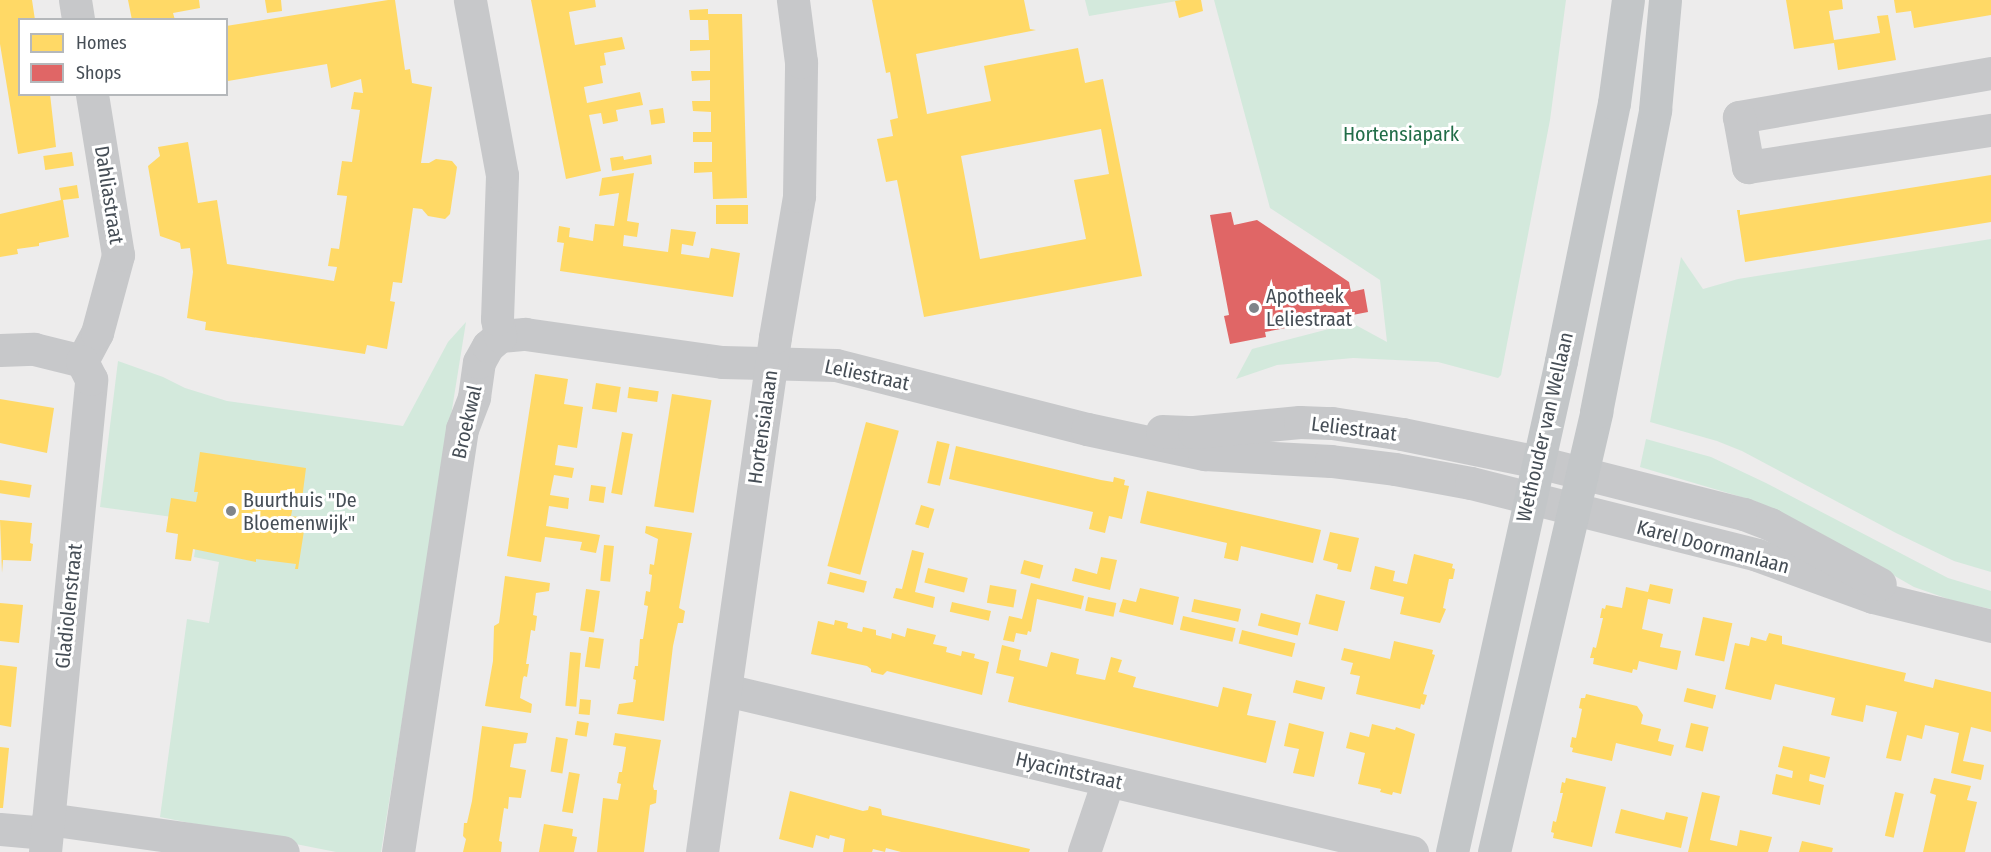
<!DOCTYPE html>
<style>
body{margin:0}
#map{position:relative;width:1991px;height:852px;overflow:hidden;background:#edecec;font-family:"Fira Sans Condensed",sans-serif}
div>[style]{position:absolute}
.green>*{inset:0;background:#d3e9dc}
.homes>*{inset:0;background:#ffd966;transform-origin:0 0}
.shops>*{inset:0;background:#e06666}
.minor>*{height:33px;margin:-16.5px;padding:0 16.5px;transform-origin:16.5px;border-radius:16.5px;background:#c7c8ca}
.major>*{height:33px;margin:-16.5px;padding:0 16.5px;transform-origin:16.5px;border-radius:16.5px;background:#c3c6c8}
.dots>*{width:16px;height:16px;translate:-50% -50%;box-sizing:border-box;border:3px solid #fff;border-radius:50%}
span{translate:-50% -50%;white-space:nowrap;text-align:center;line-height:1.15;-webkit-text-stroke:6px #fff;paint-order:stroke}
.park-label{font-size:20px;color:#216d48}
.street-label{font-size:20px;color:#464e56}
.poi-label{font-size:20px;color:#464e56}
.left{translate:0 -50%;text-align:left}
.legend{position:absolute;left:18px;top:18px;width:210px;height:78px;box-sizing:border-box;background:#fff;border:2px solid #b5b8bb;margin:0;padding:8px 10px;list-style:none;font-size:18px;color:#464e56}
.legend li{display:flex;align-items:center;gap:12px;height:30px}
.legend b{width:30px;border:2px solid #b5b8bb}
</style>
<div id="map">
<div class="green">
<div style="clip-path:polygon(1085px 0,1183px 0,1089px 16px)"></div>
<div style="clip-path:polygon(1214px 0,1566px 0,1550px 120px,1501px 375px,1498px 378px,1438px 362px,1353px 358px,1277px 365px,1236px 379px,1252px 349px,1352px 323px,1387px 342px,1380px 280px,1270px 208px)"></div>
<div style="clip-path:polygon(1991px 239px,1991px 572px,1954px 561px,1896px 533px,1742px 451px,1717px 441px,1650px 422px,1681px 257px,1703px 289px,1738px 279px)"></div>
<div style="clip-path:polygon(466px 322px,381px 852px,336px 852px,160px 817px,187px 619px,209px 623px,219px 562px,194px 557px,197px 537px,187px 519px,100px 507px,118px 361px,163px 377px,185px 388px,227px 401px,403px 426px,448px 342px)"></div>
<div style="clip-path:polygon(1646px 439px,1711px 457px,1766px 483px,1948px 578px,1991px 591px,1991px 609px,1954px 601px,1914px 587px,1811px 528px,1755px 501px,1640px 467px)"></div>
</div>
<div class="homes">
<div style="clip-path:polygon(0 0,32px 0,35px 20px,20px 20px,20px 94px,50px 94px,56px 147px,18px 154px,0 44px)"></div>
<div style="clip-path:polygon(128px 0,199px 0,200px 8px,173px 13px,175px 20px,132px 20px)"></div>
<div style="clip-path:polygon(265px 0,281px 0,282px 11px,267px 13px)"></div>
<div style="clip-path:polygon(388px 0,395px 0,405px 70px,410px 69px,412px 83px,432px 87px,421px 163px,429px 163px,436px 159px,452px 161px,457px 167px,450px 214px,445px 219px,428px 216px,422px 209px,413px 208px,402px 283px,393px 282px,390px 301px,395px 302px,387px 349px,367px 345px,365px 354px,205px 330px,206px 322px,187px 318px,193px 272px,190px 248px,181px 249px,180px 243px,160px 236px,148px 166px,160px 156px,158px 147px,188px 142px,198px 203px,217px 200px,227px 264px,334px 281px,337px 267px,328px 266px,331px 248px,339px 249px,347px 196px,337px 195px,342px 161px,352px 162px,360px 110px,351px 109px,354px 92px,363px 93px,361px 79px,331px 88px,327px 64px,228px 81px,226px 26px)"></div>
<div style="clip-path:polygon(531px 0,595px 0,596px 7px,569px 12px,575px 45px,622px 37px,625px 49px,604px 53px,606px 65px,600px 66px,603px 83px,584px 87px,587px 103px,640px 92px,643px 105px,616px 110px,618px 121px,603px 124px,601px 113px,589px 115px,601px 171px,566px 179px)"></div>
<div style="clip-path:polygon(evenodd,872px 0,1024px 0,1030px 29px,1036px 30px,916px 54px,927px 114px,991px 101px,984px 66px,1078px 48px,1085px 83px,1103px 79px,1142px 276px,924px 317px,897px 180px,886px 182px,877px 139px,893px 136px,890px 120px,898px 118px,890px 72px,886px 73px,872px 0,1101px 129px,1109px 174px,1074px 180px,1086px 239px,980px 259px,961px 156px,1101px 129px)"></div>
<div style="clip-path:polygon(1181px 0,1201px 0,1203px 11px,1179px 18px,1175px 1px)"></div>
<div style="clip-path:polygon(1786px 0,1842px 0,1843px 9px,1829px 11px,1834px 40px,1880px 33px,1877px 16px,1888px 15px,1896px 60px,1838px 70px,1834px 43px,1794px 49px)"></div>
<div style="clip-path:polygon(1894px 0,1991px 0,1991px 15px,1914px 28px,1911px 11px,1896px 13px)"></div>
<div style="clip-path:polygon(708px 9px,708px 14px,742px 14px,747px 198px,713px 199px,712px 172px,694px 173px,694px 162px,712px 162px,712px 142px,693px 142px,693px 132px,711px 132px,711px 112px,693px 111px,692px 101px,710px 101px,710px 80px,692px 81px,691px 71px,710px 71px,710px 50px,690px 51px,690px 40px,709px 40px,708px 20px,690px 20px,689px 10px)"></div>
<div style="left:663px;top:108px;width:15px;height:14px;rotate:82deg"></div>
<div style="left:72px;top:152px;width:14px;height:29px;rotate:82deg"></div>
<div style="clip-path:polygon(651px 155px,652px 164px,612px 171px,610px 158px,623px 156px,624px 160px)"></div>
<div style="clip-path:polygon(634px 173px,627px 221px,639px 223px,637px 237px,624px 235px,623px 246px,668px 252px,671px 229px,696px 232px,693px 246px,682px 244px,681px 254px,709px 258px,711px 248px,740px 253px,733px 297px,560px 271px,564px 243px,557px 242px,559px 226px,570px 228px,569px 237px,593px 241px,595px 224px,614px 226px,619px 193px,599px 196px,602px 178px)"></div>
<div style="clip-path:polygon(1991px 175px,1991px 222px,1745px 262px,1737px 210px,1740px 210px,1740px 215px)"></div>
<div style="clip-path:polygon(77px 185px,79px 198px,63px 200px,69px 237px,39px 243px,39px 246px,17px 249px,18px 254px,0 257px,0 214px,61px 200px,59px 188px)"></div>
<div style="left:748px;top:205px;width:19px;height:32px;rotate:90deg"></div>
<div style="clip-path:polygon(535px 374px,568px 379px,564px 404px,583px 407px,577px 448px,558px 445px,555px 465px,574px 468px,572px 478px,554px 475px,550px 495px,569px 498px,568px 509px,549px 506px,546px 526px,600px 535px,596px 553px,580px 550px,582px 542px,545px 537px,541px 562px,507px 556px)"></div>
<div style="left:596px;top:383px;width:25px;height:26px;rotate:9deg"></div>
<div style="left:629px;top:387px;width:30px;height:11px;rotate:8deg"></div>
<div style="left:672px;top:394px;width:40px;height:114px;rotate:9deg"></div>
<div style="clip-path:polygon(0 399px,54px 408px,47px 453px,0 443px)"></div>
<div style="left:866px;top:422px;width:34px;height:149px;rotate:15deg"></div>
<div style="left:622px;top:432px;width:11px;height:62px;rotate:10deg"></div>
<div style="left:937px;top:441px;width:13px;height:43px;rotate:13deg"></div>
<div style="clip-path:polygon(956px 446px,1101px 480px,1113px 482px,1114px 477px,1125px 480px,1124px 485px,1129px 486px,1122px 519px,1109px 516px,1105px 533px,1089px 529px,1093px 512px,949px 479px)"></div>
<div style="clip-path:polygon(200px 452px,306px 468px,301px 507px,293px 506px,291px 516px,306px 518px,298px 569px,295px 569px,296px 564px,256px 559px,256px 562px,193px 549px,191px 561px,175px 559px,178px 534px,166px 532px,171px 498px,196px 502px,198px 492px,194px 492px)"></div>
<div style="left:0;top:480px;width:32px;height:13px;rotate:9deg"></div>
<div style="left:591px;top:485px;width:15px;height:16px;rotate:8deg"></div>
<div style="clip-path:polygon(1147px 491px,1321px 530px,1313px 563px,1241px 546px,1238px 561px,1224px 558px,1227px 543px,1140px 523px)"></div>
<div style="left:921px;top:505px;width:14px;height:20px;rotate:17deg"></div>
<div style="clip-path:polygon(0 520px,32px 523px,30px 543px,33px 544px,31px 561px,3px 560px,2px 573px)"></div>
<div style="clip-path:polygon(646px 526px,692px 533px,679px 608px,685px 611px,683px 623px,678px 623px,673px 646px,664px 721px,617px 714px,619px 704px,633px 702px,636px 680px,633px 679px,635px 666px,638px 666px,640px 639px,643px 639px,648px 606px,644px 605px,646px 591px,650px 592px,652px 575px,649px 574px,650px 564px,654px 565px,658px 539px,645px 533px)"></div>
<div style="clip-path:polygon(1330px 532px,1359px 538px,1351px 572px,1337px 569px,1338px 564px,1323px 560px)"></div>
<div style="left:604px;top:545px;width:10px;height:36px;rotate:6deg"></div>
<div style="clip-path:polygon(912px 550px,924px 553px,915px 592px,935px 597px,933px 608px,893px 598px,896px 588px,902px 589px)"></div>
<div style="clip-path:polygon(1414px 554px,1453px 564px,1452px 568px,1455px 569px,1453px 579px,1449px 579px,1443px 608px,1446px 609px,1440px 623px,1400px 614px,1404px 597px,1370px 589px,1375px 566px,1395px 571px,1393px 581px,1407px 584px)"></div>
<div style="clip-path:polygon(1101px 557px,1117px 560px,1110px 590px,1072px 581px,1075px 568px,1097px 574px)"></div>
<div style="left:1024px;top:560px;width:20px;height:14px;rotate:15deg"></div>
<div style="left:928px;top:568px;width:41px;height:15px;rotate:14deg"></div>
<div style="left:830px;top:572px;width:38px;height:12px;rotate:14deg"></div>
<div style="clip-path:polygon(505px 576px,550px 583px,549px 591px,536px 593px,533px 615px,537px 616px,535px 631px,531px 630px,526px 664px,529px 664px,527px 677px,524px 676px,523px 678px,520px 698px,532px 704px,531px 713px,485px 706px,493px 661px,494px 626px,499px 623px)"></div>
<div style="clip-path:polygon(1031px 583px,1084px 596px,1081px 609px,1037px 599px,1031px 632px,1028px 631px,1027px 635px,1016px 633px,1014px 642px,1003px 640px,1009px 616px,1022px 619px)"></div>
<div style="clip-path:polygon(1650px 584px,1673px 589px,1670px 604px,1648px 599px,1642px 629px,1663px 634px,1660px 647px,1681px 651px,1677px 670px,1639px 661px,1637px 670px,1633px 669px,1632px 673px,1593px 664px,1594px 658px,1590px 658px,1593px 647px,1596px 648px,1603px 618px,1600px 618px,1602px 608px,1605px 609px,1606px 605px,1622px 608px,1626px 587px,1648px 592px)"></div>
<div style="left:990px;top:585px;width:27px;height:18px;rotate:10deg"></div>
<div style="clip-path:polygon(1140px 588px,1179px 597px,1173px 625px,1119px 612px,1123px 599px,1136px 602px)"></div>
<div style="left:586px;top:589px;width:14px;height:42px;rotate:8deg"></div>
<div style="left:1316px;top:594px;width:30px;height:31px;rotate:14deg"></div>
<div style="left:1088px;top:597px;width:29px;height:14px;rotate:12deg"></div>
<div style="left:1194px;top:599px;width:48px;height:13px;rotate:12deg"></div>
<div style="left:952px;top:602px;width:40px;height:10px;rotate:13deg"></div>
<div style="clip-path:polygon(0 603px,23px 605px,19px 643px,0 641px)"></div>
<div style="left:1261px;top:613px;width:41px;height:13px;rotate:14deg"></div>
<div style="left:1183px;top:616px;width:54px;height:14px;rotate:13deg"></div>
<div style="left:1703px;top:617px;width:30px;height:39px;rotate:12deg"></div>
<div style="clip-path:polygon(835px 620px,848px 623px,847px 628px,862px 632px,863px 627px,876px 630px,876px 635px,891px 639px,892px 633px,905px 637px,907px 628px,936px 635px,933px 644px,947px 647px,946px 652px,961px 656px,962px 651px,975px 654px,974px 658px,989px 662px,982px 695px,887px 671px,883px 675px,871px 672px,871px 669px,867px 666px,811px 654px,818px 621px,834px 625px)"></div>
<div style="left:1242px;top:630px;width:55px;height:14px;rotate:14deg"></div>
<div style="clip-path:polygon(1769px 633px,1782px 636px,1782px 644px,1906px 673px,1904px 681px,1933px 688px,1935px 679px,1991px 692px,1991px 732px,1971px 727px,1963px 761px,1984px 765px,1981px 780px,1951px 773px,1959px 733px,1925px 725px,1922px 739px,1907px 735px,1901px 761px,1886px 758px,1897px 712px,1866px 705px,1863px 722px,1831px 715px,1835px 698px,1775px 684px,1771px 700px,1725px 689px,1735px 643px,1749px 646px,1751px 637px,1766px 641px)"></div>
<div style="left:589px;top:637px;width:15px;height:30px;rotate:8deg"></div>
<div style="clip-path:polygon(1394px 641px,1433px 650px,1432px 654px,1435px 655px,1423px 694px,1427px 695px,1424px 705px,1421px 704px,1420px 709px,1356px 694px,1360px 676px,1350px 674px,1353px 663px,1341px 660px,1344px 648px,1390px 659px)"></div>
<div style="clip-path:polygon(1002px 645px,1021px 650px,1019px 660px,1047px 667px,1051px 652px,1079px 659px,1076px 674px,1105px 680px,1111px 657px,1122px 660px,1118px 672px,1136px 677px,1133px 687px,1218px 707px,1223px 687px,1252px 694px,1247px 715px,1276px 721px,1266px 763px,1008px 702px,1014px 677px,996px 673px)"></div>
<div style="left:570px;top:652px;width:11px;height:54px;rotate:5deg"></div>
<div style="clip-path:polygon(0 665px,17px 667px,11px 727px,0 725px)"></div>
<div style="left:1296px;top:680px;width:30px;height:13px;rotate:14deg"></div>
<div style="left:1687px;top:688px;width:30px;height:14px;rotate:14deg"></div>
<div style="clip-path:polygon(1586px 694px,1637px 706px,1643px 715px,1641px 724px,1661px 729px,1658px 741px,1674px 745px,1671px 756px,1616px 743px,1612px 761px,1572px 752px,1573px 748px,1570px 747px,1572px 737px,1576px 738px,1582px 709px,1579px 708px,1581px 698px,1585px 698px)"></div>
<div style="left:580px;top:699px;width:11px;height:15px;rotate:5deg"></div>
<div style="left:577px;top:721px;width:12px;height:14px;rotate:9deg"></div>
<div style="clip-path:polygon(1289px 723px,1324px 732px,1314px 777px,1293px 773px,1299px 749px,1284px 746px)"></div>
<div style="left:1691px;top:723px;width:18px;height:25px;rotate:13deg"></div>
<div style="clip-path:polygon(1372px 724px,1395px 730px,1396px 727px,1415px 734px,1401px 794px,1393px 792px,1392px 795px,1380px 792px,1381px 789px,1358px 784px,1365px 753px,1346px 748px,1350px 732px,1369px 737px)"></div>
<div style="clip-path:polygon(482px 726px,528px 733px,526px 743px,514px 744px,510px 767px,526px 770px,521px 798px,509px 797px,508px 809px,504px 808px,499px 841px,502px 842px,501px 852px,463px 852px,466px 839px,463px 836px,464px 823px,467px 823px,472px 801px)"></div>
<div style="clip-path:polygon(615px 733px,661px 740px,653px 786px,654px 790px,657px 790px,656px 803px,650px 805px,644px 852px,597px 852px,603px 798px,618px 800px,621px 784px,617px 783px,619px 772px,622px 772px,626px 747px,613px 745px)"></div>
<div style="left:556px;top:737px;width:12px;height:35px;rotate:9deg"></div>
<div style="clip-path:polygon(1783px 746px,1830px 757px,1825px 778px,1810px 774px,1809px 781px,1824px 785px,1820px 805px,1772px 794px,1776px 774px,1792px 778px,1793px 771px,1778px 767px)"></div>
<div style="clip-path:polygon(0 747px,9px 748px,3px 808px,0 808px)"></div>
<div style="left:569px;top:772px;width:11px;height:40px;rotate:10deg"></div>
<div style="clip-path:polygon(1566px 778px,1606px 787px,1592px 847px,1553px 838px,1554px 833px,1551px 832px,1553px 821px,1556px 822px,1563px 793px,1560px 793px,1562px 782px,1565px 783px)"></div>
<div style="clip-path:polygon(1934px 778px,1971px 786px,1967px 800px,1977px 802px,1965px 852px,1923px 852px,1936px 795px,1930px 793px)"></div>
<div style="clip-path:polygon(790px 791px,863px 811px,868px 810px,869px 806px,881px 809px,882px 815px,1030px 849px,1029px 852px,901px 852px,886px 848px,885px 852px,873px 849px,872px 852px,843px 852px,845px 839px,830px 835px,829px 839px,816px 835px,813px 848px,779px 839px)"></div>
<div style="clip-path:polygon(1702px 792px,1720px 796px,1710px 840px,1737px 846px,1740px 830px,1772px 837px,1768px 852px,1688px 852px)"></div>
<div style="left:1895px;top:792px;width:9px;height:45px;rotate:13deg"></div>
<div style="clip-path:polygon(1621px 809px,1664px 820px,1666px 812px,1688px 817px,1681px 848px,1615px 833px)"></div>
<div style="clip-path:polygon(544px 824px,573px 829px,572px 836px,577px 837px,574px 852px,539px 852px)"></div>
<div style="clip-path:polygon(1802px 841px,1833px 848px,1832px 852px,1799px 852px)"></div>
</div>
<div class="shops">
<div style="clip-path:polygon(1231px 212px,1234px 225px,1257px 220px,1349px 282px,1351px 292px,1364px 289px,1368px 312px,1265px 332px,1266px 337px,1230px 344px,1224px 316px,1229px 315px,1210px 215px)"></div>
</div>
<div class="minor">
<div style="left:75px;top:0;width:20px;rotate:81deg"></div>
<div style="left:1991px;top:73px;width:256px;rotate:170.1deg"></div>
<div style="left:1739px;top:117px;width:51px;rotate:79.8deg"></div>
<div style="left:1748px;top:167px;width:246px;rotate:-8.7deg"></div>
<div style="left:500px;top:336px;width:25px;rotate:-5deg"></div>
<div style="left:525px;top:334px;width:199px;rotate:8.1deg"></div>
<div style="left:722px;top:362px;width:114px;rotate:1.5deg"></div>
<div style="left:836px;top:365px;width:259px;rotate:14.3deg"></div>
<div style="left:1087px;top:429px;width:120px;rotate:12.1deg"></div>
<div style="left:1204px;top:454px;width:127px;rotate:3.2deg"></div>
<div style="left:1331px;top:461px;width:64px;rotate:7.1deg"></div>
<div style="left:1395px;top:469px;width:77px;rotate:10.4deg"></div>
<div style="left:1471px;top:483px;width:295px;rotate:14.1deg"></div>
<div style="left:1757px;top:555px;width:123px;rotate:19.9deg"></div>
<div style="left:1873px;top:597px;width:122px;rotate:13.8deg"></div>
<div style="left:0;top:350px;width:34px;rotate:-2deg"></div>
<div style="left:34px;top:349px;width:49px;rotate:14deg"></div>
<div style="left:82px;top:361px;width:32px;rotate:-62deg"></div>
<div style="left:97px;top:333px;width:81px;rotate:-74.9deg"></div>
<div style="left:118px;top:255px;width:163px;rotate:-99.2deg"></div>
<div style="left:1162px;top:431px;width:32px;rotate:2deg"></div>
<div style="left:1194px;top:432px;width:106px;rotate:-5.4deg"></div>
<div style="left:1300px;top:422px;width:32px;rotate:2deg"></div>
<div style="left:1332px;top:423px;width:71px;rotate:8.9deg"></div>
<div style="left:1402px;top:434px;width:139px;rotate:11.6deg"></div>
<div style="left:1538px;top:462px;width:212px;rotate:14.2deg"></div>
<div style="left:1744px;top:514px;width:28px;rotate:21deg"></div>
<div style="left:1770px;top:524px;width:125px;rotate:28.6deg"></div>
<div style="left:726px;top:690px;width:705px;rotate:13.29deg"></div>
<div style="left:48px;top:819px;width:237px;rotate:8deg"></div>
<div style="left:0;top:829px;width:46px;rotate:5deg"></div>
<div style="left:45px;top:852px;width:475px;rotate:-84.4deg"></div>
<div style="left:91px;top:379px;width:20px;rotate:-117deg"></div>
<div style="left:398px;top:852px;width:428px;rotate:-81.4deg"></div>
<div style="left:462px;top:429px;width:34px;rotate:-69deg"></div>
<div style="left:474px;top:397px;width:35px;rotate:-82deg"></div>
<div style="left:479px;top:362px;width:18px;rotate:-61deg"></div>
<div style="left:488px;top:346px;width:16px;rotate:-40deg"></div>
<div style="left:500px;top:336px;width:17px;rotate:-100deg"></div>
<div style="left:497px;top:319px;width:144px;rotate:-88deg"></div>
<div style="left:502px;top:175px;width:178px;rotate:-100.4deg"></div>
<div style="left:702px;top:852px;width:520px;rotate:-81.93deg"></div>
<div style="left:775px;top:337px;width:143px;rotate:-80.3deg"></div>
<div style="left:799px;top:196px;width:134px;rotate:-89.1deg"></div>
<div style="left:801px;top:62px;width:63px;rotate:-97.4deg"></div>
<div style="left:1084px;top:852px;width:75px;rotate:-71.3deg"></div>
</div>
<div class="major">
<div style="left:1452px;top:852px;width:503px;rotate:-77.48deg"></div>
<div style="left:1561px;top:361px;width:263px;rotate:-78.4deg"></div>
<div style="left:1614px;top:103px;width:104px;rotate:-82.3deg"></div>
<div style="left:1494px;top:852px;width:452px;rotate:-76.9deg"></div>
<div style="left:1596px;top:412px;width:308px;rotate:-78.9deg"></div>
<div style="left:1655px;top:110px;width:110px;rotate:-84.8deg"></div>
</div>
<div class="dots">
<div style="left:1254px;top:308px;background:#80858a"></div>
<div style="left:231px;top:511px;background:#80858a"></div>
</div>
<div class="park-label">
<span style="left:1401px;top:134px">Hortensiapark</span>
</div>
<div class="street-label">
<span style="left:109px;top:195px;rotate:81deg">Dahliastraat</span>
<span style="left:867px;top:375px;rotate:12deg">Leliestraat</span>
<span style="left:467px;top:422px;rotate:-77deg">Broekwal</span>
<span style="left:763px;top:427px;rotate:-82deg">Hortensialaan</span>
<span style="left:1545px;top:427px;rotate:-77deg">Wethouder van Wellaan</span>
<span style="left:1354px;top:429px;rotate:7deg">Leliestraat</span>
<span style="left:1713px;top:547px;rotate:15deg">Karel Doormanlaan</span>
<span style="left:69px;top:606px;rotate:-84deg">Gladiolenstraat</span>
<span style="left:1069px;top:771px;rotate:13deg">Hyacintstraat</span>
</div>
<div class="poi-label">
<span class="left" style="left:1266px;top:308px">Apotheek<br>Leliestraat</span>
<span class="left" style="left:243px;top:512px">Buurthuis "De<br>Bloemenwijk"</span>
</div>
<ul class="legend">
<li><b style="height:16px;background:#ffd966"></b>Homes</li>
<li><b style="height:16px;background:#e06666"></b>Shops</li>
</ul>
</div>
